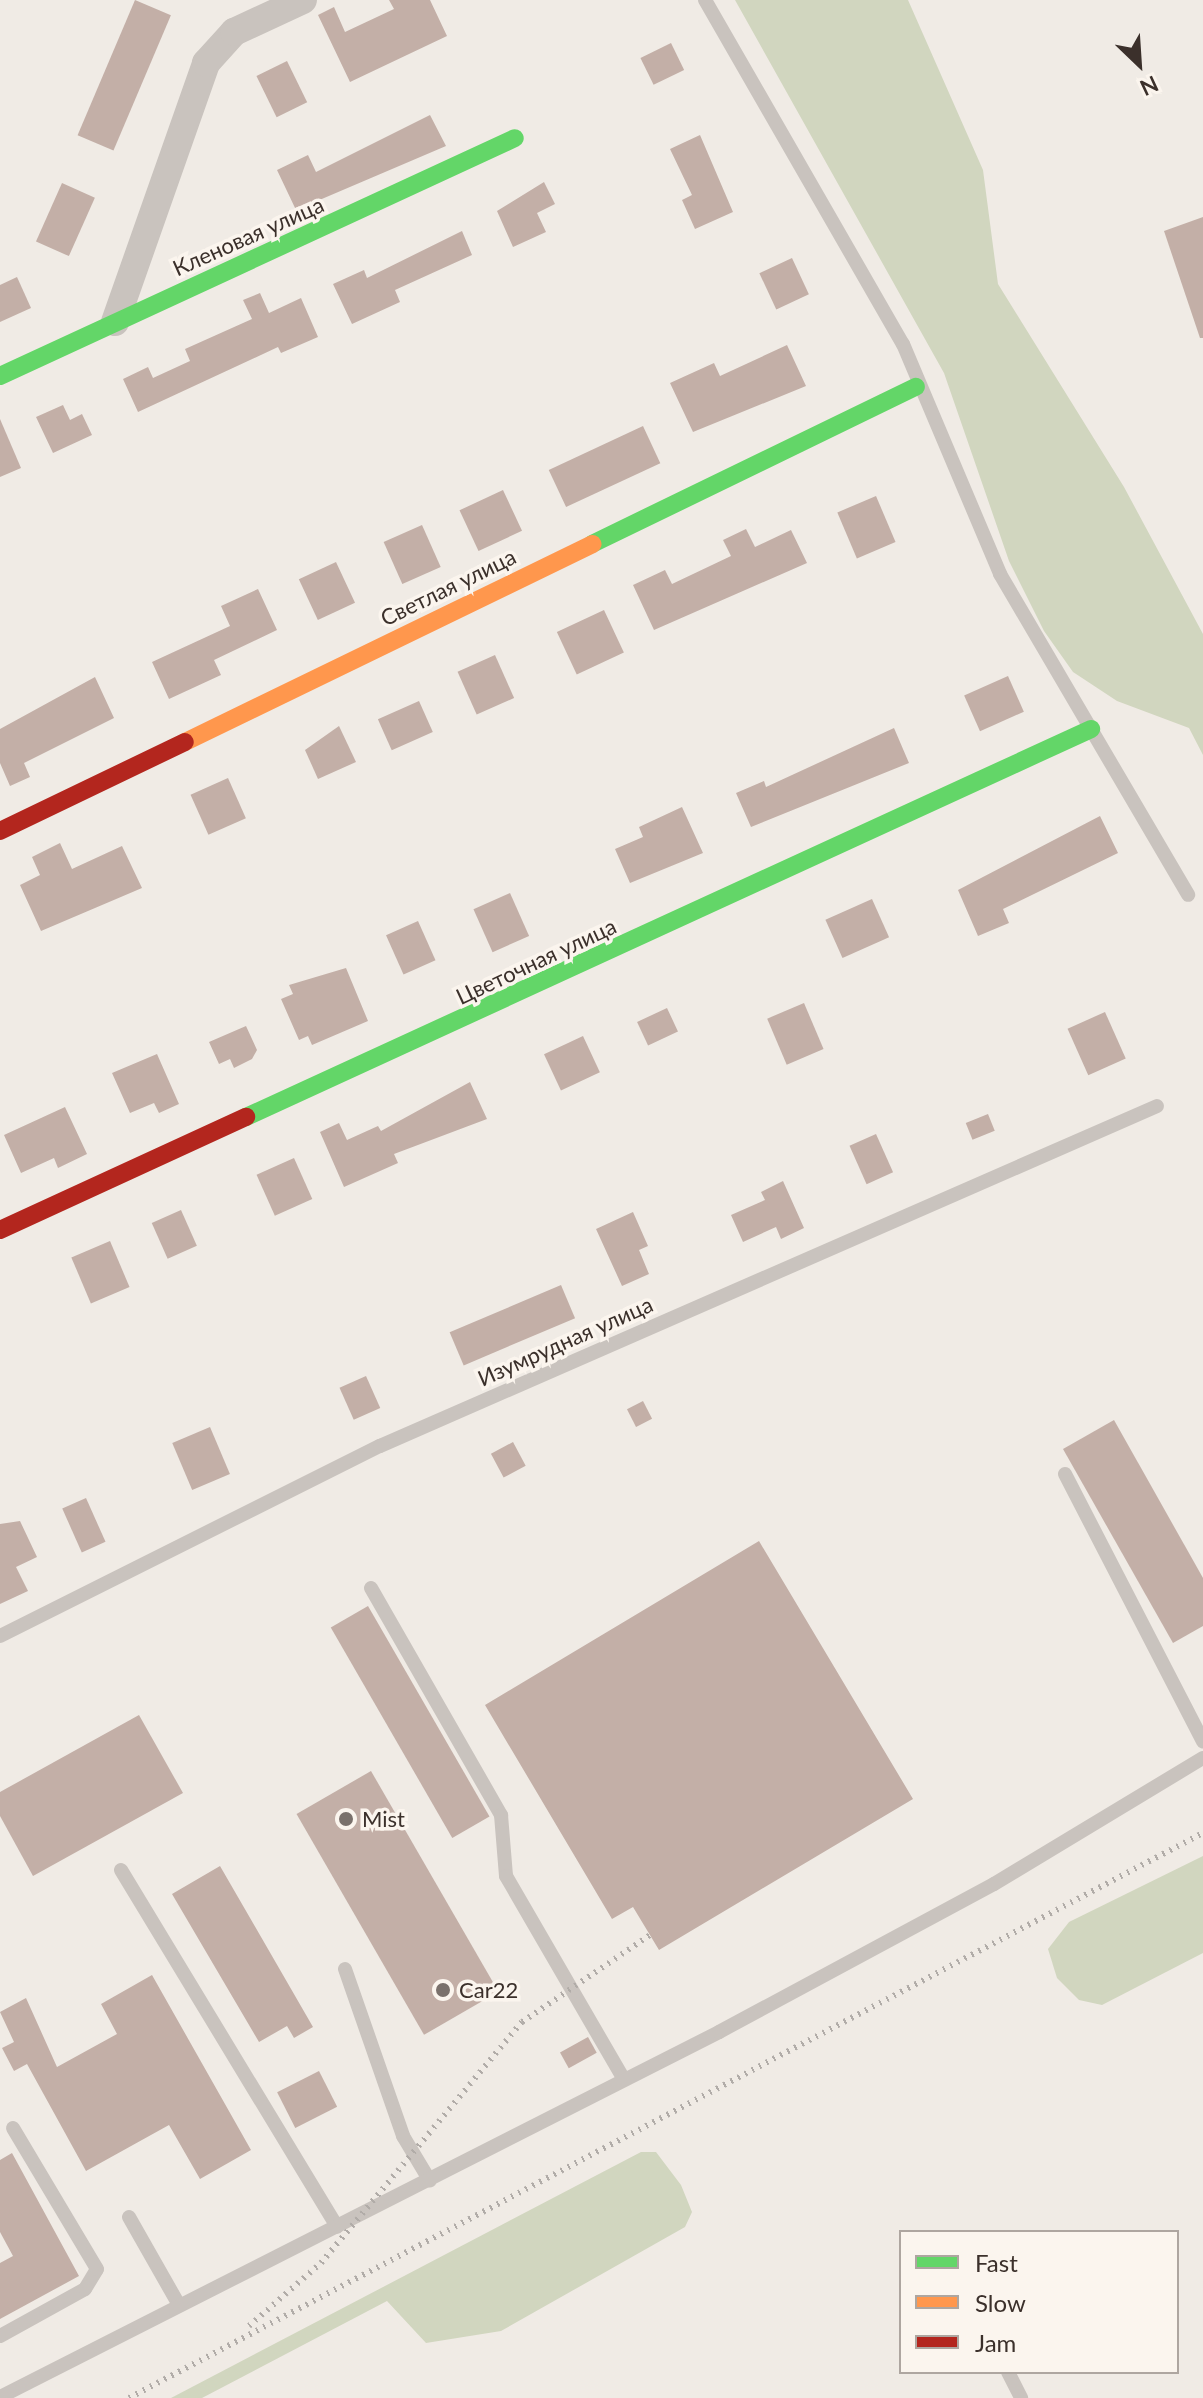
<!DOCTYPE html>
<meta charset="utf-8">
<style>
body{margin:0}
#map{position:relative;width:1203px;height:2398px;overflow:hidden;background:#f0ebe5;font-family:Lato,sans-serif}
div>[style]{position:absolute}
.green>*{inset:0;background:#d1d6bf}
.building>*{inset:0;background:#c3afa7;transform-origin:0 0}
.lane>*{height:14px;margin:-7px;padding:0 7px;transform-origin:7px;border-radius:7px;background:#c9c3be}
.street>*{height:28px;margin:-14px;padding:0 14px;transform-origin:14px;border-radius:14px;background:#c9c3be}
.fast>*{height:18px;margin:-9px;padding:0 9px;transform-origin:9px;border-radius:9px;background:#63d668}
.slow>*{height:18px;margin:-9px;padding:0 9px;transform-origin:9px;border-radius:9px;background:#ff974d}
.jam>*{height:18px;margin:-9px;padding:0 9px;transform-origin:9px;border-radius:9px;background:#b3261e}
.rail>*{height:6px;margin-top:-3px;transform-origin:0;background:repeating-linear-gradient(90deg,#b1aca8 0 2px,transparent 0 8px)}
.dots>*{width:22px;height:22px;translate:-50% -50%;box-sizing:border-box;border:4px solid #fbf5ee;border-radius:50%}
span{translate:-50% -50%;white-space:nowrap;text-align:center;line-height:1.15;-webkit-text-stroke:7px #fbf5ee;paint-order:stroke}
.street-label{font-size:22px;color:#3b302b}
.poi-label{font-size:22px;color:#3b302b}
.left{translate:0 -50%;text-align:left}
.legend{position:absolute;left:899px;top:2230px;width:280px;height:144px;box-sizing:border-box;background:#fbf5ee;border:2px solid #aea6a0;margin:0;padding:10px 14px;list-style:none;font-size:24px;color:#3b302b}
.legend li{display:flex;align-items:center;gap:16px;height:40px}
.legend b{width:40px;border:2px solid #aea6a0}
.north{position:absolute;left:1099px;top:24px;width:80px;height:80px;-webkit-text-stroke:6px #fbf5ee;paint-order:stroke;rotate:155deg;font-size:22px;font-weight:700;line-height:32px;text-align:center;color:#3b302b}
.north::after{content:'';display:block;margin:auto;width:28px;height:36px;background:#3b302b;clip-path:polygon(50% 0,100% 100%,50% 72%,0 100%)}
</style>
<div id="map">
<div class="green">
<div style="clip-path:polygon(735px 0,908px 0,983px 170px,998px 284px,1124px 487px,1203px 634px,1203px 755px,1189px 728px,1117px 701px,1073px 672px,1044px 631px,1009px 561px,944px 373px)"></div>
<div style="clip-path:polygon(1203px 1856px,1203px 1953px,1102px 2005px,1079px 2000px,1057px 1978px,1048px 1949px,1069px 1922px)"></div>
<div style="clip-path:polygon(641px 2152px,656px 2152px,681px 2185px,692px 2212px,685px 2227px,501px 2331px,426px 2343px,387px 2301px,202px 2398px,171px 2398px)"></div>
</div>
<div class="building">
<div style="left:135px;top:0;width:39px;height:147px;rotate:23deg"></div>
<div style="clip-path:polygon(389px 0,430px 0,447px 36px,350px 82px,318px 15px,334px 7px,345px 32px,394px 9px)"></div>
<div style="left:671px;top:43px;width:30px;height:34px;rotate:64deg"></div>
<div style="left:287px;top:61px;width:46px;height:34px;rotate:64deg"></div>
<div style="clip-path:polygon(430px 115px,446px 146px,296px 210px,277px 170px,308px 155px,316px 172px)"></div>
<div style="clip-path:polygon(700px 135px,733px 212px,695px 229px,682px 200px,692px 195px,670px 149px)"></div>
<div style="clip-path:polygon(544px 182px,555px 204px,537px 213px,546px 232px,513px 247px,497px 211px)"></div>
<div style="left:62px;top:183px;width:36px;height:64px;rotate:24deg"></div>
<div style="clip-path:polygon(1203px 217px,1203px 338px,1200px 338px,1164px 231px)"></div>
<div style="clip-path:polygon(462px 231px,472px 255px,395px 290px,400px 302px,352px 324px,333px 284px,364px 270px,367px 278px)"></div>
<div style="left:792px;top:258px;width:40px;height:36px;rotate:65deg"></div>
<div style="clip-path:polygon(17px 277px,31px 308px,0 322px,0 285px)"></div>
<div style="clip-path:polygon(260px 293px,269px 313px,301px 298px,318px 337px,281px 353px,278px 347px,138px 412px,123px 379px,148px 367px,153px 378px,190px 361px,185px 349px,252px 319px,243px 300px)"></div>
<div style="clip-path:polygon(787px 345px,806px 386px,693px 432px,670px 383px,714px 363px,720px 376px)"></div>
<div style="clip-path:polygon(63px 405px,70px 420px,82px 414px,92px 435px,53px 453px,36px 417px)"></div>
<div style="clip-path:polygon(0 419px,21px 468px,0 477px)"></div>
<div style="left:643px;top:426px;width:41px;height:104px;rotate:65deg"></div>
<div style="left:503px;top:490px;width:45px;height:48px;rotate:65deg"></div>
<div style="left:876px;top:496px;width:50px;height:42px;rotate:67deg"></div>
<div style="left:422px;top:525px;width:46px;height:42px;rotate:66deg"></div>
<div style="clip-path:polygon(746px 529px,755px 547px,791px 530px,807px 563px,654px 630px,633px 585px,665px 570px,672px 584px,731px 556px,723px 540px)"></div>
<div style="left:336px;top:562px;width:45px;height:41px;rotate:65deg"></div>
<div style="clip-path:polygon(258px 589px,277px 630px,214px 660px,221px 675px,169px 699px,152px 662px,230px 626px,221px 606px)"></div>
<div style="left:604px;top:610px;width:47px;height:52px;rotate:65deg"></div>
<div style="left:495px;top:655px;width:47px;height:41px;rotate:66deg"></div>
<div style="left:1008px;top:676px;width:39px;height:48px;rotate:66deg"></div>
<div style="clip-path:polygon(95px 677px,114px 718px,24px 763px,30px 777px,10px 786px,0 763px,0 729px)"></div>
<div style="left:419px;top:701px;width:34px;height:45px;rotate:66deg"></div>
<div style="clip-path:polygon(339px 726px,356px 762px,318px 779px,305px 750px)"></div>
<div style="clip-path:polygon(894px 728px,909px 763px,751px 827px,736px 793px,764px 781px,766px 787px)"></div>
<div style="left:228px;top:778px;width:44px;height:41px;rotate:66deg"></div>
<div style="clip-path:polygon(682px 807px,703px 853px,630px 883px,615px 849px,643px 837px,639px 827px)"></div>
<div style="clip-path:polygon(1100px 816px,1118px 853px,1003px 909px,1009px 923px,978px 936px,958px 890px)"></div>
<div style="clip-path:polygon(60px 843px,72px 869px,122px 846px,142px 888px,41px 931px,20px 885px,40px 875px,32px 857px)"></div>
<div style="left:510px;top:893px;width:47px;height:40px;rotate:66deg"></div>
<div style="left:872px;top:899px;width:42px;height:51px;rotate:66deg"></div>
<div style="left:418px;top:921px;width:43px;height:35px;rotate:66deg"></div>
<div style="clip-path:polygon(346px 968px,368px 1021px,312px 1045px,308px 1036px,299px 1040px,281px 999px,293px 994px,289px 985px)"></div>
<div style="left:804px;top:1003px;width:50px;height:40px;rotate:67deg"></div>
<div style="left:667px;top:1008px;width:26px;height:33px;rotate:65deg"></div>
<div style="left:1105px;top:1012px;width:51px;height:41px;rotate:66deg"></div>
<div style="clip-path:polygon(246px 1026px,257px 1050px,252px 1059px,234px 1068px,230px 1059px,219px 1064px,209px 1042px)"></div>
<div style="left:583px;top:1036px;width:40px;height:43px;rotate:65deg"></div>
<div style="clip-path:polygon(157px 1054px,179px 1104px,159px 1113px,154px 1103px,130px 1113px,112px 1073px)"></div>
<div style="clip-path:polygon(470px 1082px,487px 1119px,394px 1154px,398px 1163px,344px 1187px,320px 1132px,339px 1123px,347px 1140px,378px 1126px,381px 1131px)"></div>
<div style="clip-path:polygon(65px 1107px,87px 1154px,58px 1168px,54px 1158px,21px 1173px,4px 1135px)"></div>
<div style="left:988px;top:1114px;width:18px;height:24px;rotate:68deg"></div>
<div style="left:876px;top:1134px;width:42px;height:29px;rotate:66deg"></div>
<div style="left:294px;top:1158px;width:45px;height:41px;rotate:66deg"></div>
<div style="clip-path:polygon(783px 1181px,804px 1228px,781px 1239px,776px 1227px,743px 1242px,731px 1215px,765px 1200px,761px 1192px)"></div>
<div style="left:181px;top:1210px;width:39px;height:32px;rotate:66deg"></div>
<div style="clip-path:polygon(633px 1212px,648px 1246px,639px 1250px,649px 1274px,622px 1286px,596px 1229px)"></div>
<div style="left:110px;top:1241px;width:50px;height:42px;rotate:67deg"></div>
<div style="left:561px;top:1285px;width:36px;height:121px;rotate:67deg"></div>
<div style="left:366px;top:1376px;width:35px;height:29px;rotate:66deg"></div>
<div style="left:643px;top:1401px;width:20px;height:18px;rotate:63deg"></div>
<div style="clip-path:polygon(1114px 1420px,1203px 1578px,1203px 1626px,1173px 1643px,1063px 1449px)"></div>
<div style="left:210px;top:1427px;width:51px;height:41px;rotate:67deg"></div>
<div style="left:513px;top:1442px;width:27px;height:25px;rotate:62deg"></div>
<div style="left:86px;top:1498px;width:48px;height:26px;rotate:66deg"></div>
<div style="clip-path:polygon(20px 1521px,37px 1557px,16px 1567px,28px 1591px,0 1604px,0 1524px)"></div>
<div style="clip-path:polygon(759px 1541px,913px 1799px,659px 1950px,633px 1907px,612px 1919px,485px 1705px)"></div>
<div style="left:368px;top:1606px;width:243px;height:43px;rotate:60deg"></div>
<div style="clip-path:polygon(139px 1715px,183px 1793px,33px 1876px,0 1816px,0 1792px)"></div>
<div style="left:371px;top:1771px;width:255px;height:86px;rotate:60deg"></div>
<div style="clip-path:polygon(220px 1866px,313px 2027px,294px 2038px,287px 2026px,259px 2042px,172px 1894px)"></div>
<div style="clip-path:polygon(152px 1975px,251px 2150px,200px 2179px,169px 2125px,86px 2171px,27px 2064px,14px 2071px,2px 2048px,14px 2042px,0 2012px,26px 1998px,57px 2067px,117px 2034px,101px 2004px)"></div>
<div style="left:588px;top:2037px;width:18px;height:32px;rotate:61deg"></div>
<div style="left:319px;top:2071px;width:40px;height:47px;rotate:63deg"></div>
<div style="clip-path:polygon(12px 2153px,79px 2276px,0 2319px,0 2263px,13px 2256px,0 2232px,0 2160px)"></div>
</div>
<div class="lane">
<div style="left:705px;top:0;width:397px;rotate:60.1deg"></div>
<div style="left:903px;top:344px;width:250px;rotate:67.1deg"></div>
<div style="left:1000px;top:574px;width:372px;rotate:59.6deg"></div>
<div style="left:1065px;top:1474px;width:301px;rotate:62.7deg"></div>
<div style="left:371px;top:1588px;width:262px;rotate:60.2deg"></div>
<div style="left:501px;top:1815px;width:61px;rotate:85.3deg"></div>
<div style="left:506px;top:1876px;width:233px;rotate:59.9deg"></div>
<div style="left:0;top:1636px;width:425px;rotate:-26.6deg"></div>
<div style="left:380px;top:1446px;width:848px;rotate:-23.63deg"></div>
<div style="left:121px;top:1870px;width:417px;rotate:58.8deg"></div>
<div style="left:345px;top:1969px;width:177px;rotate:70.8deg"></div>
<div style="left:403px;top:2136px;width:52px;rotate:59deg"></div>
<div style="left:129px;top:2217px;width:101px;rotate:60.4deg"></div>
<div style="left:0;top:2336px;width:97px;rotate:-28.9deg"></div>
<div style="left:85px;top:2289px;width:23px;rotate:-59deg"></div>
<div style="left:97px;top:2269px;width:164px;rotate:-120.8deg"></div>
<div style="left:1008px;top:2372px;width:29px;rotate:63deg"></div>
<div style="left:0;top:2397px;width:806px;rotate:-26.91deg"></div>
<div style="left:719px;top:2032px;width:312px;rotate:-28.3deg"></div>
<div style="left:994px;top:1884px;width:244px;rotate:-31.1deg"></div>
</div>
<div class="street">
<div style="left:115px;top:322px;width:275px;rotate:-70.6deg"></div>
<div style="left:206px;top:63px;width:42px;rotate:-47.9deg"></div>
<div style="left:234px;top:32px;width:76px;rotate:-24.9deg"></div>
</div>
<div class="fast">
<div style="left:0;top:376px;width:567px;rotate:-24.8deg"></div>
<div style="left:592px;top:544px;width:360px;rotate:-25.9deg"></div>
<div style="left:246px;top:1117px;width:930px;rotate:-24.66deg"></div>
</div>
<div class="slow">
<div style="left:185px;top:742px;width:453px;rotate:-25.9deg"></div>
</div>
<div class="jam">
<div style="left:0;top:831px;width:205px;rotate:-25.7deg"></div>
<div style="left:0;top:1230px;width:271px;rotate:-24.7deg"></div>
</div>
<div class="rail">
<div style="left:249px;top:2326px;width:96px;rotate:-41.2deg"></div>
<div style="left:321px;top:2263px;width:314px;rotate:-50.2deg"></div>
<div style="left:522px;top:2022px;width:155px;rotate:-34.2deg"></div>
<div style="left:129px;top:2398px;width:1214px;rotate:-27.75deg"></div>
</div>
<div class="dots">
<div style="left:346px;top:1819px;background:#7a716c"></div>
<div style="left:443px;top:1990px;background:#7a716c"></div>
</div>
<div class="street-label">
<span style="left:248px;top:236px;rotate:-24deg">Кленовая улица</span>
<span style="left:448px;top:587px;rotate:-26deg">Светлая улица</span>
<span style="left:536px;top:961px;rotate:-25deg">Цветочная улица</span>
<span style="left:565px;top:1341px;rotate:-24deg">Изумрудная улица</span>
</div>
<div class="poi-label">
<span class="left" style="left:362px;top:1819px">Mist</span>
<span class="left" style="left:459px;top:1990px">Car22</span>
</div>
<ul class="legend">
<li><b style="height:10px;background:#63d668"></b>Fast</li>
<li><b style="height:10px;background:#ff974d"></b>Slow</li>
<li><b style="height:10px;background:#b3261e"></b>Jam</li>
</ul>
<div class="north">N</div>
</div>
